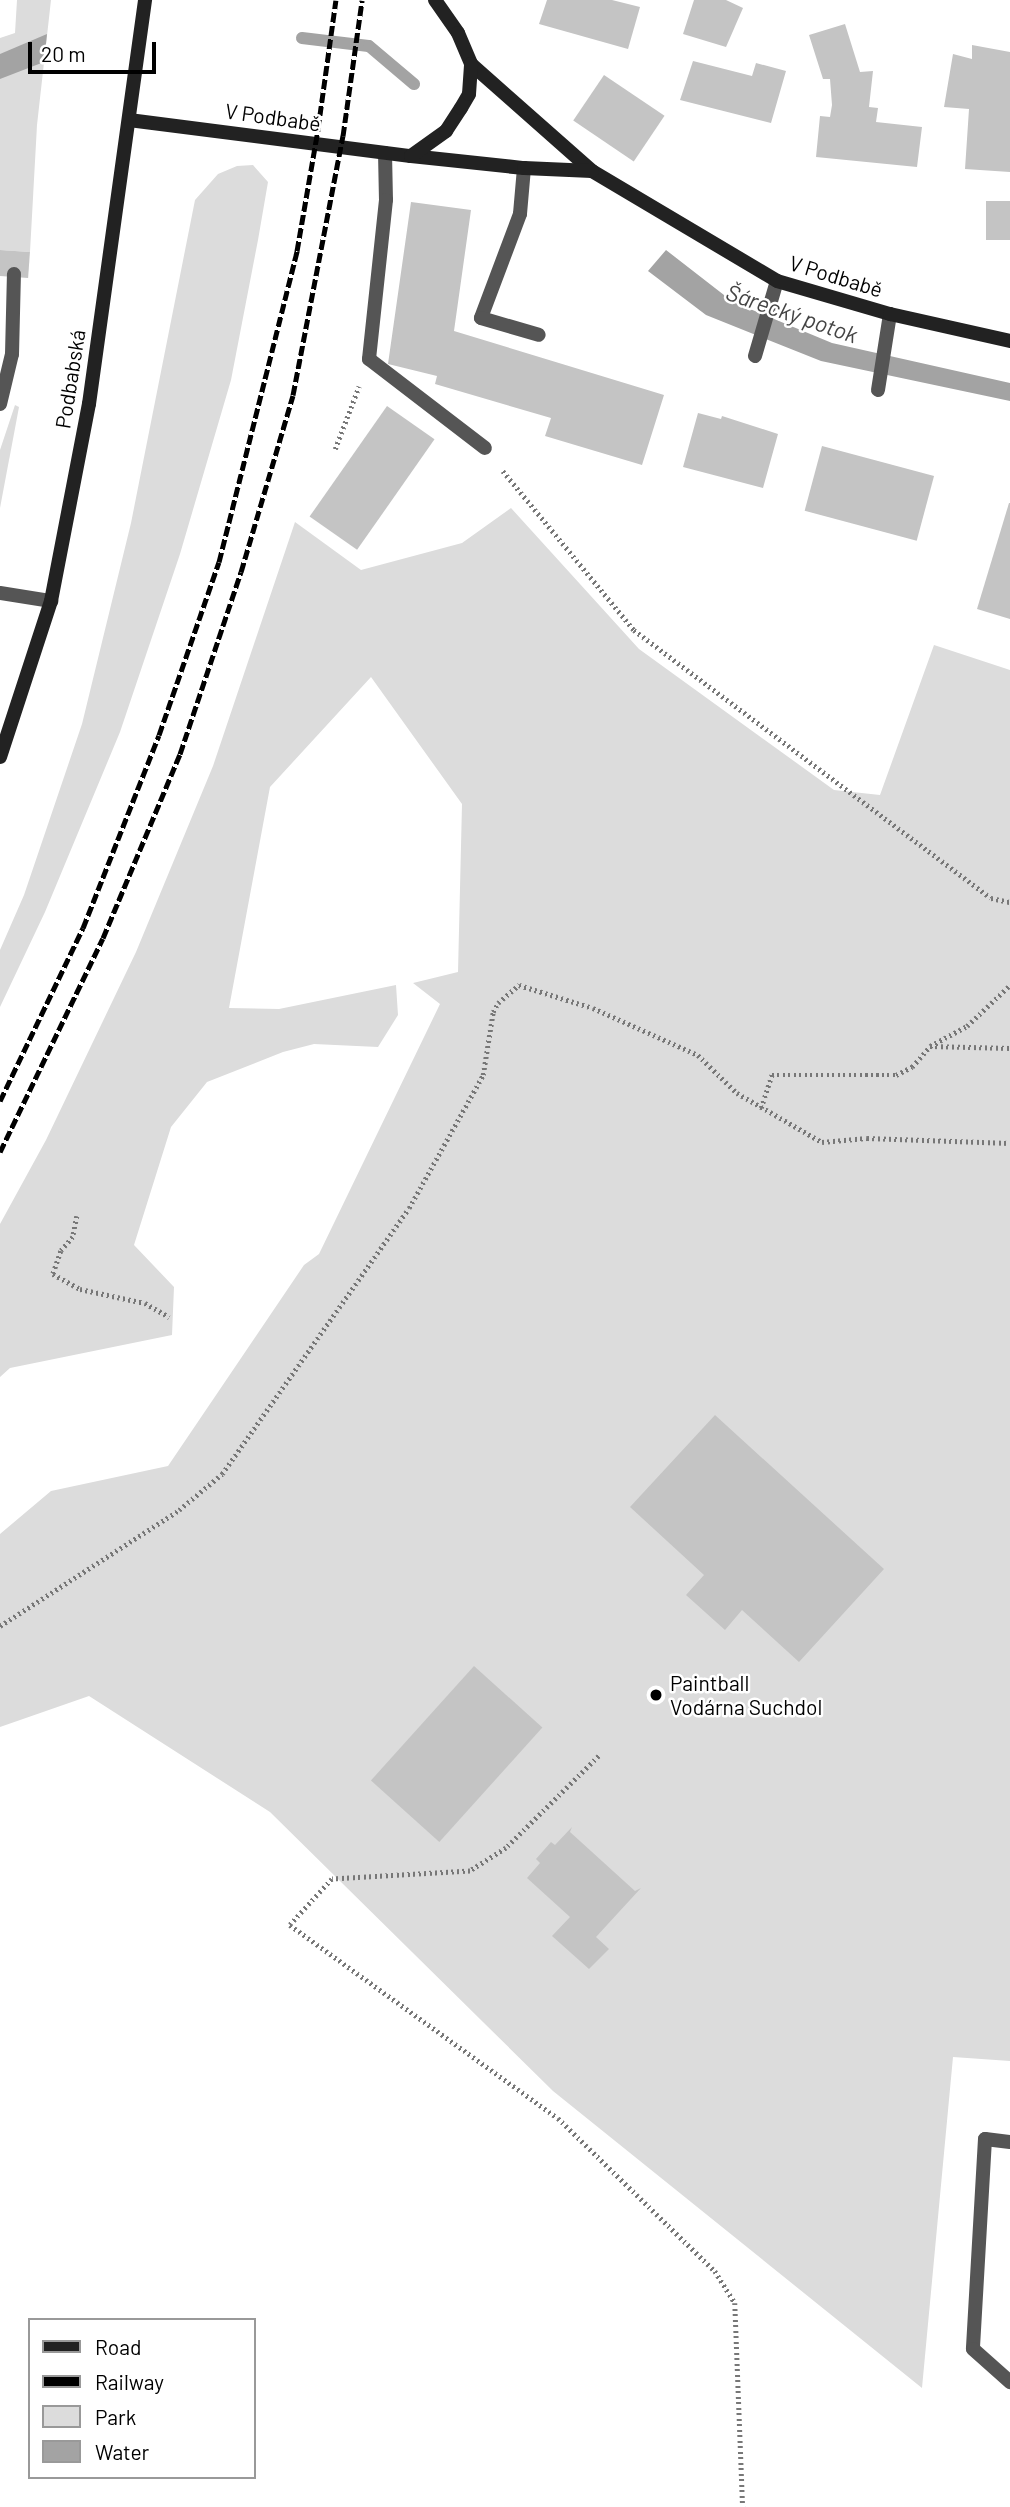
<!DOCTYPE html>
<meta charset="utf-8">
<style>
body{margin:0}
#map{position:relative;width:1010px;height:2507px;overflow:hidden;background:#fff;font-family:Barlow,sans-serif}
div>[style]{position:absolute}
.green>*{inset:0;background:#dcdcdc}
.water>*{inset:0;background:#a3a3a3}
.stream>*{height:12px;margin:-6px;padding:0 6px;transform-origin:6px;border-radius:6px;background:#a3a3a3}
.building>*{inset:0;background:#c4c4c4;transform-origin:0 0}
.path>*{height:4.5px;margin-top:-2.25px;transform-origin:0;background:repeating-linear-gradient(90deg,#777 0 2px,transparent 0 5.5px)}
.lane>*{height:14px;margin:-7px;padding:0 7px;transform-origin:7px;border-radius:7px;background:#555}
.secondary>*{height:14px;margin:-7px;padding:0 7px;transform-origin:7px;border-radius:7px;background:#222}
.rail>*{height:5px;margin-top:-2.5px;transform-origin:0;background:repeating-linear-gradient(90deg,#000 0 10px,transparent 0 13.5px)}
.dots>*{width:19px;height:19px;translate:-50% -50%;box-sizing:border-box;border:4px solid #fff;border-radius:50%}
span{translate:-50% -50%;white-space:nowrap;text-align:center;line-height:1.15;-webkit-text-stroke:5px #fff;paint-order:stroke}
.street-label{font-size:21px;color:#000}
.poi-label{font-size:21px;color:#000}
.left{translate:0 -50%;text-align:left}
.water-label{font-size:23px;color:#444;font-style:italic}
.legend{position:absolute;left:28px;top:2318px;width:228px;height:161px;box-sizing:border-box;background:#fff;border:2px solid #999;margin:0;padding:9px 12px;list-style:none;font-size:21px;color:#000}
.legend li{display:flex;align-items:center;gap:14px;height:35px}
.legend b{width:35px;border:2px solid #999}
.scale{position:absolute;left:28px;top:42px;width:128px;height:32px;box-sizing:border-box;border:4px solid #000;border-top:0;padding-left:9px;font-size:21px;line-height:24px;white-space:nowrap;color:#000;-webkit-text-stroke:5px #fff;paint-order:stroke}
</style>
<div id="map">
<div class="green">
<div style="clip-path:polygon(17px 0,51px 0,37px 125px,30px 252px,0 250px,0 38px,15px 33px)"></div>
<div style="clip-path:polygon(253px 165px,268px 182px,258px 240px,231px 380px,180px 554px,120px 732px,45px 912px,0 1007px,0 950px,24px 895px,82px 724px,131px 523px,195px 200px,218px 174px,237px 166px)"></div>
<div style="clip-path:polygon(15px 405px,19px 407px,0 508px,0 450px)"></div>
<div style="clip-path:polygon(511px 508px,639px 649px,834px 790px,880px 795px,934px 645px,1010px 670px,1010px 2061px,953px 2057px,922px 2388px,553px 2091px,270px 1812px,89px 1696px,0 1727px,0 1534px,51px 1491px,168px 1466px,304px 1265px,319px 1254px,440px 1004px,413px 983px,458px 972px,462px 804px,371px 677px,270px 787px,229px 1008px,279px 1009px,396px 985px,398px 1015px,378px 1047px,314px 1044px,283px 1052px,207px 1082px,171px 1127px,134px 1245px,174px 1287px,172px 1335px,10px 1368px,0 1377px,0 1224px,46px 1140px,136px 952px,213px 766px,295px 522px,361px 570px,462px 543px)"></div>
</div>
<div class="water">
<div style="clip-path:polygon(47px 34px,44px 62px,0 79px,0 54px)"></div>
<div style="clip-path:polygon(666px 250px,733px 302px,832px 343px,1010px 383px,1010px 401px,821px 361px,706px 315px,648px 271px)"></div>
</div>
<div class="stream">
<div style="left:302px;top:38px;width:67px;rotate:6.8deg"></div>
<div style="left:369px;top:46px;width:59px;rotate:40.2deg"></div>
</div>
<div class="building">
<div style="clip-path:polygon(547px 0,612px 0,640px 7px,628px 49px,539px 24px)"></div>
<div style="clip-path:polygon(694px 0,726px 0,743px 8px,726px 47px,683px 34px)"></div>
<div style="clip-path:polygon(845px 24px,860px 72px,873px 71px,869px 107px,878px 108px,876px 122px,922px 127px,917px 167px,816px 157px,820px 116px,830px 117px,832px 105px,830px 79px,823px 79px,809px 35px)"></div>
<div style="clip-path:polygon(972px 45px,1010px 52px,1010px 172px,965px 169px,969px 109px,944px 107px,953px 54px,972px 59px)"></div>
<div style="clip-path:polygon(693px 61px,752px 76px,756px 63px,786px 71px,771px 123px,680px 100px)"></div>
<div style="left:604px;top:75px;width:73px;height:55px;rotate:34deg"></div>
<div style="left:1010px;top:201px;width:39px;height:24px;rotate:90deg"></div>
<div style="clip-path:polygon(411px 202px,471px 210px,454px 331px,664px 395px,642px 465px,545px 436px,551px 418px,435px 384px,437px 376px,388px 364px)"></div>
<div style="left:0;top:250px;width:30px;height:26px;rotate:4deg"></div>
<div style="left:387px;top:406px;width:58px;height:135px;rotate:35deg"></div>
<div style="clip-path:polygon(698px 413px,721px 419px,722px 416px,778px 434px,763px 488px,683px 467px)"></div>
<div style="left:822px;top:446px;width:116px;height:67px;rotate:15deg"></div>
<div style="clip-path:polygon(1009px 503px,1010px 503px,1010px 619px,977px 609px)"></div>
<div style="clip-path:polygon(715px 1415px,884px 1569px,799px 1662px,742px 1610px,725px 1630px,686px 1595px,704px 1575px,630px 1507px)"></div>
<div style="left:474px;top:1666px;width:92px;height:154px;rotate:42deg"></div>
<div style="clip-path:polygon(572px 1827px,570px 1832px,635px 1891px,641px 1888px,596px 1937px,609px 1949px,589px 1969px,552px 1936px,570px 1917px,527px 1878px,540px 1863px,536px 1859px,551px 1842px,555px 1845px)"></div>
</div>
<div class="path">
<div style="left:335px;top:449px;width:67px;rotate:-69.1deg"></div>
<div style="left:503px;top:471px;width:206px;rotate:50.5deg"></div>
<div style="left:634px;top:630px;width:446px;rotate:36.9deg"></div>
<div style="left:991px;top:898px;width:19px;rotate:12deg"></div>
<div style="left:930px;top:1046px;width:80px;rotate:1.4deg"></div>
<div style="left:761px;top:1108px;width:35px;rotate:-72deg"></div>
<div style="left:772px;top:1075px;width:124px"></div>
<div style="left:896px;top:1075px;width:18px;rotate:-27deg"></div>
<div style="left:912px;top:1067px;width:28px;rotate:-49deg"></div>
<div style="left:930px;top:1046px;width:42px;rotate:-28.4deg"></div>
<div style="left:967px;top:1026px;width:59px;rotate:-43.6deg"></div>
<div style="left:77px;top:1216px;width:21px;rotate:101deg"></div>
<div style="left:73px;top:1237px;width:18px;rotate:131deg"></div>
<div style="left:61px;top:1251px;width:24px;rotate:109deg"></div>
<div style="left:53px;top:1274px;width:31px;rotate:29deg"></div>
<div style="left:80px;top:1289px;width:66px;rotate:12.2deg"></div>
<div style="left:145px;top:1303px;width:28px;rotate:30deg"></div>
<div style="left:0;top:1626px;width:213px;rotate:-32.9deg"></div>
<div style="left:179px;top:1510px;width:56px;rotate:-39.9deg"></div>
<div style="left:222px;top:1474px;width:325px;rotate:-54.9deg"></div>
<div style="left:409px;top:1208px;width:152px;rotate:-60.9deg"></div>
<div style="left:483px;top:1075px;width:64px;rotate:-81deg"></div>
<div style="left:493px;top:1012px;width:10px;rotate:-61deg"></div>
<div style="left:498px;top:1003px;width:28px;rotate:-41deg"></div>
<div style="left:519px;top:985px;width:77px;rotate:17.3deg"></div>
<div style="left:593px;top:1008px;width:115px;rotate:24.1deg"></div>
<div style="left:698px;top:1055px;width:54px;rotate:44.3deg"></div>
<div style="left:737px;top:1093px;width:98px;rotate:30deg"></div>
<div style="left:822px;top:1142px;width:45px;rotate:-5.1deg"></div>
<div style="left:867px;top:1138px;width:143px;rotate:2deg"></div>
<div style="left:599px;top:1756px;width:131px;rotate:135.3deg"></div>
<div style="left:506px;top:1848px;width:43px;rotate:147.4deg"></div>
<div style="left:470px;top:1871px;width:138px;rotate:176.7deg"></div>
<div style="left:332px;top:1879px;width:62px;rotate:132.4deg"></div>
<div style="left:290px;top:1925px;width:330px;rotate:35.8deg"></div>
<div style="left:558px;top:2118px;width:219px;rotate:44.3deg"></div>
<div style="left:715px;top:2271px;width:38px;rotate:58deg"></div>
<div style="left:735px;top:2303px;width:204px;rotate:87.8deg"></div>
</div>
<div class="lane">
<div style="left:385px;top:153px;width:47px;rotate:88.8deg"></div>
<div style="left:386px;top:200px;width:160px;rotate:96.1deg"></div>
<div style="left:369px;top:359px;width:146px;rotate:37.5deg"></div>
<div style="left:524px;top:168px;width:46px;rotate:95deg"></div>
<div style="left:520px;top:214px;width:111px;rotate:110.6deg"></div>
<div style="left:481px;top:318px;width:60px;rotate:16.3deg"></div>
<div style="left:755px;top:356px;width:78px;rotate:-73.7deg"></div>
<div style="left:878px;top:390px;width:77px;rotate:-81deg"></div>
<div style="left:0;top:404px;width:51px;rotate:-76.5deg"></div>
<div style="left:12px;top:354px;width:80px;rotate:-88.6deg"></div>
<div style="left:0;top:593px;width:52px;rotate:8.9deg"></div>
<div style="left:1010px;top:2142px;width:25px;rotate:-173deg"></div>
<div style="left:985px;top:2139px;width:210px;rotate:93.3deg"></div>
<div style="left:973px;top:2349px;width:50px;rotate:41.7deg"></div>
</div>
<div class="secondary">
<div style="left:435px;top:0;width:40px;rotate:55.1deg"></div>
<div style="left:458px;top:33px;width:34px;rotate:67deg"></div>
<div style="left:471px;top:64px;width:162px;rotate:41.5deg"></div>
<div style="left:592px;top:171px;width:215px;rotate:30.7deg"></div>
<div style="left:777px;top:281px;width:118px;rotate:16.3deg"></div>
<div style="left:890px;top:314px;width:123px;rotate:12.7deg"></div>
<div style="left:129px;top:120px;width:284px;rotate:7.3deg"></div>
<div style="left:411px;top:156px;width:114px;rotate:6.1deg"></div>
<div style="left:524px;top:168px;width:68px;rotate:2.5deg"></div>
<div style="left:411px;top:156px;width:43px;rotate:-35.5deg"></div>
<div style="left:446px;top:131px;width:27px;rotate:-57deg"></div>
<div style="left:461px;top:108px;width:16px;rotate:-60deg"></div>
<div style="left:469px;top:94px;width:30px;rotate:-86deg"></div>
<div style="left:0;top:757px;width:164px;rotate:-71.9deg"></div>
<div style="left:51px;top:601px;width:201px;rotate:-79.1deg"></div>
<div style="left:89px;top:404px;width:408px;rotate:-82.1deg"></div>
</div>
<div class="rail">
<div style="left:0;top:1101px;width:192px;rotate:-64.4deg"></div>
<div style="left:83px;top:928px;width:207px;rotate:-68.5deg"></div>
<div style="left:159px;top:735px;width:183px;rotate:-70.9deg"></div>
<div style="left:219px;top:562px;width:321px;rotate:-75.9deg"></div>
<div style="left:297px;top:251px;width:124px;rotate:-80.2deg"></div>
<div style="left:318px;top:129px;width:130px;rotate:-82.1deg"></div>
<div style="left:0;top:1152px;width:237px;rotate:-64.3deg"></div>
<div style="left:103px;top:938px;width:199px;rotate:-67.3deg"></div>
<div style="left:180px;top:754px;width:192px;rotate:-71.5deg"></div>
<div style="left:241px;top:572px;width:184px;rotate:-73.6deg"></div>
<div style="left:293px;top:395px;width:264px;rotate:-79.1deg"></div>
<div style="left:343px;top:136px;width:137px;rotate:-82deg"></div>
</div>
<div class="dots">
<div style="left:656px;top:1695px;background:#000"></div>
</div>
<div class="street-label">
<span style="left:273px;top:117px;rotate:8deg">V Podbabě</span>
<span style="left:836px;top:276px;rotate:17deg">V Podbabě</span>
<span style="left:70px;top:379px;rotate:-81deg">Podbabská</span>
</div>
<div class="poi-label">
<span class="left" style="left:670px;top:1695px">Paintball<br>Vodárna Suchdol</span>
</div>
<div class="water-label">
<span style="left:792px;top:313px;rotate:19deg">Šárecký potok</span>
</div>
<ul class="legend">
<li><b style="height:9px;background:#222"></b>Road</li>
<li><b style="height:9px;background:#000"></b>Railway</li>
<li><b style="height:19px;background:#dcdcdc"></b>Park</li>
<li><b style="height:19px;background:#a3a3a3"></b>Water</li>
</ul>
<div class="scale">20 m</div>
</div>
